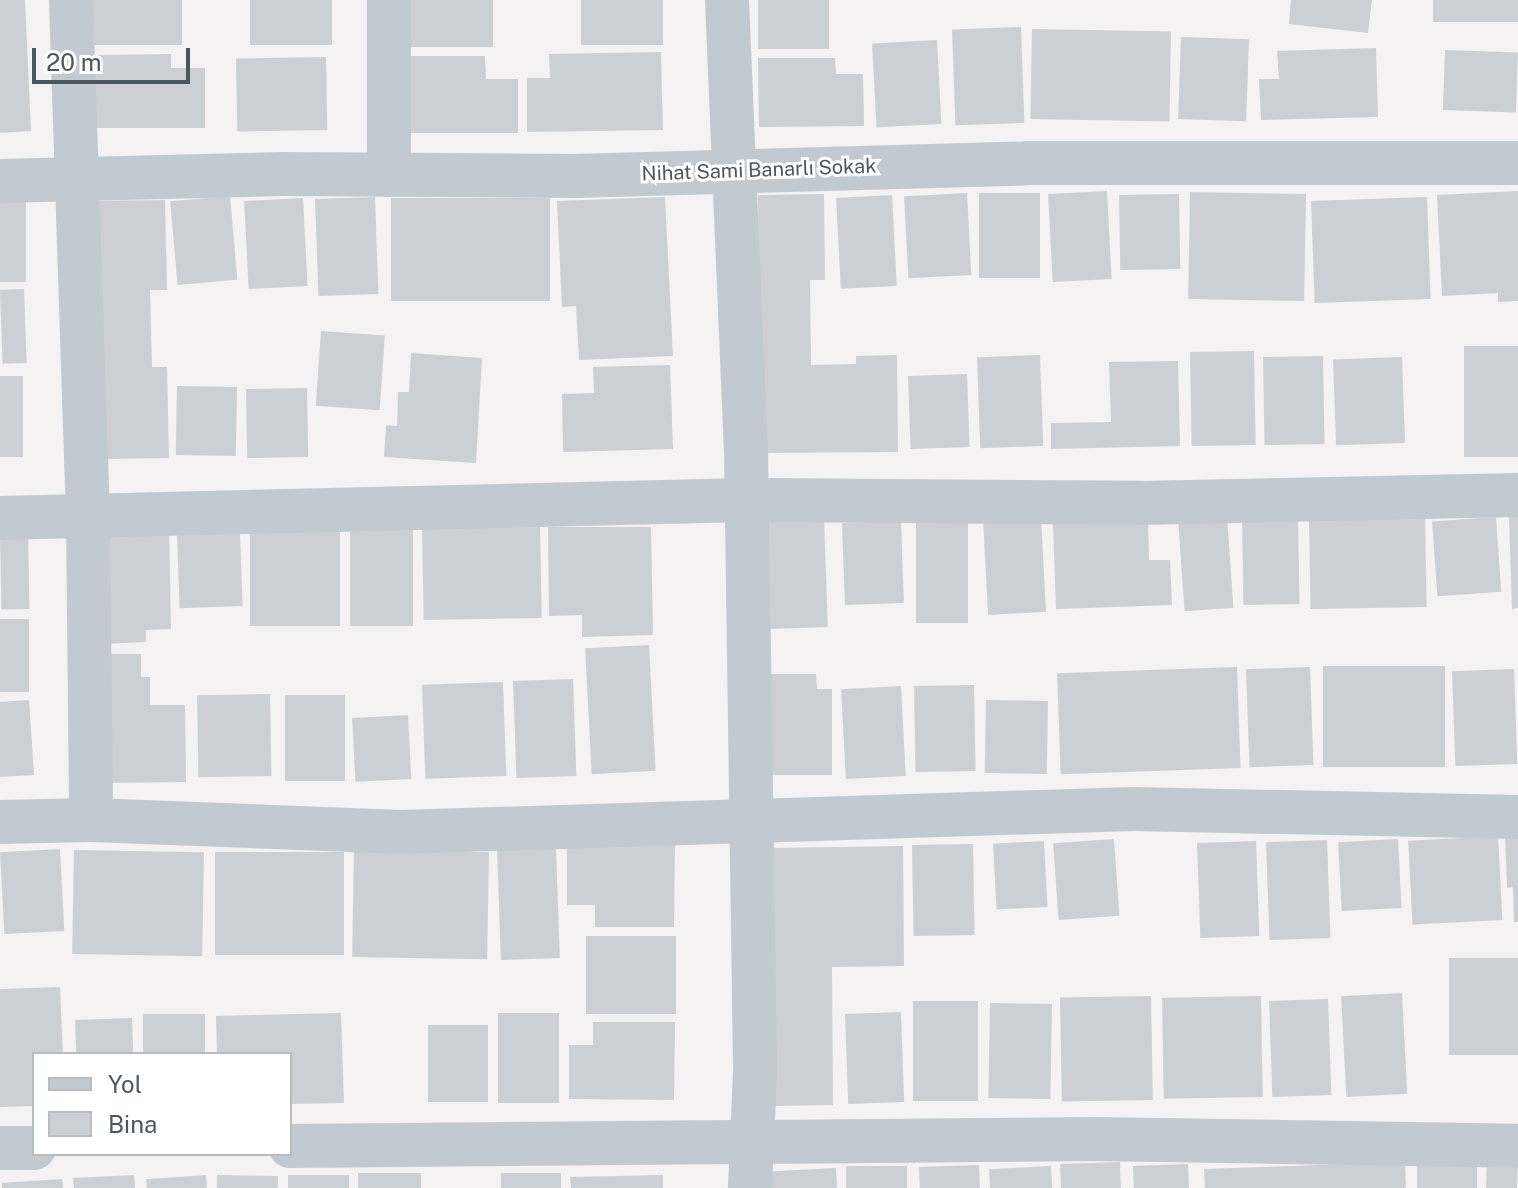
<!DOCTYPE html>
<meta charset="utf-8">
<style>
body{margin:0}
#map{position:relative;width:1518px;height:1188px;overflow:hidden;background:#f4f2f2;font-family:"Public Sans",sans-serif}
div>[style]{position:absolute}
.building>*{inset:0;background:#ccd0d4;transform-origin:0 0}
.minor>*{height:44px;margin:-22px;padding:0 22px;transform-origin:22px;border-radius:22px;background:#c0cad0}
span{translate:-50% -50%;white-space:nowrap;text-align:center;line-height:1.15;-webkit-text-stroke:6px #fff;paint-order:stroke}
.street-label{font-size:20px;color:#4a575f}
.legend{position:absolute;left:32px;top:1052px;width:260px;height:104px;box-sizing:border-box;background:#fff;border:2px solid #b7bcbf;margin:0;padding:10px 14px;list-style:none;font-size:24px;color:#4a575f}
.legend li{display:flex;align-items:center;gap:16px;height:40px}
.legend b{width:40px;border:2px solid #b7bcbf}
.scale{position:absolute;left:32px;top:48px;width:158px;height:36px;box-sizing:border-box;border:4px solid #4a575f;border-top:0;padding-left:10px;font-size:24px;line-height:28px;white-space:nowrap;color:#4a575f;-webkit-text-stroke:6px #fff;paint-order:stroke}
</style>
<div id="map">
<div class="building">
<div style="clip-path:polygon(0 0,25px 0,31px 131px,0 133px)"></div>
<div style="left:93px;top:0;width:89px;height:45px"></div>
<div style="left:250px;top:0;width:82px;height:45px"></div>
<div style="left:404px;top:0;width:89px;height:47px"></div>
<div style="left:581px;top:0;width:82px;height:45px"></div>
<div style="left:758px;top:0;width:71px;height:49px"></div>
<div style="clip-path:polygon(1291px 0,1372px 0,1368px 33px,1289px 24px)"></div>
<div style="left:1433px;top:0;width:85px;height:22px"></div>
<div style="left:1021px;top:27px;width:96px;height:69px;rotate:88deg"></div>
<div style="left:1032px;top:29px;width:139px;height:90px;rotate:1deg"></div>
<div style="left:1181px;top:37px;width:68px;height:82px;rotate:2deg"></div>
<div style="left:937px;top:40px;width:84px;height:65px;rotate:87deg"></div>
<div style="clip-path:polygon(1376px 48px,1378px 117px,1261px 120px,1259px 79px,1279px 79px,1277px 51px)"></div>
<div style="left:1445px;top:50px;width:73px;height:60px;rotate:2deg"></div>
<div style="clip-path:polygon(661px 52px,663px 130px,527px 132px,527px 78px,550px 78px,549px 54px)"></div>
<div style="clip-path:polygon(171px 54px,171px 68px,205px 68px,205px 128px,94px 128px,94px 55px)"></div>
<div style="clip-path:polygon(404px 56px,485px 56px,486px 79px,518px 79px,518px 133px,405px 133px)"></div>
<div style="left:326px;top:57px;width:73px;height:90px;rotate:89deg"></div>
<div style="clip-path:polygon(758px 58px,835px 58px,836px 74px,863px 74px,864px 126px,759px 127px)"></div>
<div style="left:1107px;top:191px;width:88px;height:59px;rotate:87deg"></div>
<div style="clip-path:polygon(1518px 191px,1518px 301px,1498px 302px,1498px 293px,1442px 296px,1437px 195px)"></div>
<div style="left:1190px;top:192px;width:116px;height:107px;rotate:1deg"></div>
<div style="left:967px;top:193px;width:82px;height:63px;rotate:87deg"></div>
<div style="left:979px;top:193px;width:61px;height:85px"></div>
<div style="clip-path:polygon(824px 194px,825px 280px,810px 280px,811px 365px,856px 364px,856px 356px,897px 355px,898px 452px,761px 453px,758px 195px)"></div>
<div style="left:1179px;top:194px;width:75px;height:60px;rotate:89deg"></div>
<div style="left:892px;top:195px;width:91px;height:56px;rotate:87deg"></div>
<div style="left:230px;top:196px;width:84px;height:60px;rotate:85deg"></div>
<div style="left:375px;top:197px;width:97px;height:60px;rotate:88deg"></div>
<div style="clip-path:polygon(665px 197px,673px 356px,579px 360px,576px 306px,562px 307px,557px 201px)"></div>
<div style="left:1427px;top:197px;width:102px;height:116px;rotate:88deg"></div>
<div style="left:303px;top:198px;width:88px;height:59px;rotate:87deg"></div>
<div style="left:391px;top:198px;width:159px;height:103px"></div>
<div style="clip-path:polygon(165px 200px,167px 290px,150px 290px,152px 367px,167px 367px,169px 458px,103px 459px,96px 201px)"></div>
<div style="left:0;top:202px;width:26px;height:80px"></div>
<div style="left:24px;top:289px;width:74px;height:24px;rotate:88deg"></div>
<div style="left:321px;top:331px;width:64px;height:75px;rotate:4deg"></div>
<div style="left:1518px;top:346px;width:111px;height:54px;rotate:90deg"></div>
<div style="left:1254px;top:351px;width:94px;height:64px;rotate:89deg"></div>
<div style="clip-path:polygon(411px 353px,482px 358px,476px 463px,384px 457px,386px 425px,397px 426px,398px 392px,409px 392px)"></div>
<div style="left:1040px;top:355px;width:91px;height:63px;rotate:88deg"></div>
<div style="left:1323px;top:356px;width:88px;height:60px;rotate:89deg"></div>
<div style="left:1402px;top:357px;width:86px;height:69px;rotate:88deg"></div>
<div style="clip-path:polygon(1178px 361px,1180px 446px,1051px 449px,1051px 423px,1111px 422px,1109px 362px)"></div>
<div style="clip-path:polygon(670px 365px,673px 449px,563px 452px,562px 394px,594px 393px,593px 367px)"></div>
<div style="left:967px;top:374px;width:73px;height:59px;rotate:88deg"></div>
<div style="left:0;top:376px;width:23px;height:81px"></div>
<div style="left:177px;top:386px;width:60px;height:69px;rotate:1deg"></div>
<div style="left:307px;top:388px;width:69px;height:61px;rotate:89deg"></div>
<div style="left:1227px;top:516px;width:92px;height:49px;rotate:86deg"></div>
<div style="left:1425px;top:516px;width:91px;height:116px;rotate:89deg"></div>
<div style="clip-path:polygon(1509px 516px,1518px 516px,1518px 608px,1512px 609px)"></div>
<div style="left:1041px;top:517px;width:95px;height:58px;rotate:87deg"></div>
<div style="left:1496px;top:517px;width:75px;height:64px;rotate:86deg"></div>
<div style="left:824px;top:518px;width:109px;height:60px;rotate:88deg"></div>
<div style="left:1298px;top:518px;width:86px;height:56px;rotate:89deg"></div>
<div style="left:916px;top:519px;width:52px;height:104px"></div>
<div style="clip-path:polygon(1148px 520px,1149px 560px,1170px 560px,1172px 605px,1056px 609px,1053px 523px)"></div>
<div style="left:901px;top:521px;width:82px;height:59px;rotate:88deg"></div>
<div style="left:250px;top:523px;width:90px;height:103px"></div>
<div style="left:540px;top:523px;width:95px;height:118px;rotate:89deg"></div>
<div style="left:413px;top:524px;width:102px;height:63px;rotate:90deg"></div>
<div style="clip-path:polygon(169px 526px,171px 629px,146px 630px,146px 642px,105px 644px,102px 527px)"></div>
<div style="clip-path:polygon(548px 527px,651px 527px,653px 635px,582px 637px,582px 615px,549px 616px)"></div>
<div style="left:28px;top:529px;width:80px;height:28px;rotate:89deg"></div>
<div style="left:240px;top:533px;width:73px;height:63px;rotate:88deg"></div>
<div style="left:0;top:619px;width:29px;height:73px"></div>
<div style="left:649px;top:645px;width:126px;height:64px;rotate:87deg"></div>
<div style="clip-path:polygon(104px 654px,141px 654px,141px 677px,150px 677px,150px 705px,185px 705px,186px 782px,106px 783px)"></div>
<div style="left:1323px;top:666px;width:122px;height:101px"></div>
<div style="left:1237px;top:667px;width:101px;height:180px;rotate:88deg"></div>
<div style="left:1310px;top:667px;width:98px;height:64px;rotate:88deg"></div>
<div style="left:1514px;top:669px;width:95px;height:62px;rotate:88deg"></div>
<div style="clip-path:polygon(765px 674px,816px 674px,817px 689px,832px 689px,832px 775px,766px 775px)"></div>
<div style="left:573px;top:679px;width:97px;height:60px;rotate:88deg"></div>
<div style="left:503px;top:682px;width:94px;height:81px;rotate:88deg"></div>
<div style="left:974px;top:685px;width:86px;height:60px;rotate:89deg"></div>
<div style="left:901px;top:686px;width:90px;height:60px;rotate:87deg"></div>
<div style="left:270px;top:694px;width:82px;height:73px;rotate:89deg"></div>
<div style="left:285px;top:695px;width:60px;height:86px"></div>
<div style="clip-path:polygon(29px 700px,34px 775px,0 777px,0 702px)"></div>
<div style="left:986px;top:700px;width:62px;height:73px;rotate:1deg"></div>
<div style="left:408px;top:715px;width:64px;height:56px;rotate:87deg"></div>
<div style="left:1498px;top:836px;width:84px;height:90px;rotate:87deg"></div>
<div style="clip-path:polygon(1505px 838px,1518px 838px,1518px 922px,1514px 922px,1513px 887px,1507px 888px)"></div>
<div style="left:1114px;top:839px;width:77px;height:61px;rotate:86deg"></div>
<div style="left:1398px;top:839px;width:69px;height:60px;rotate:87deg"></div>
<div style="left:1327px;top:840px;width:98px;height:61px;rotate:88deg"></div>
<div style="clip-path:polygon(567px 841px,675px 842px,674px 927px,595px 927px,595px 905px,567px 905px)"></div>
<div style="left:1044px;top:841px;width:66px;height:51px;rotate:87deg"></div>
<div style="left:1256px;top:841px;width:95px;height:59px;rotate:88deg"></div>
<div style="left:973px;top:844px;width:91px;height:61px;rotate:89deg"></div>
<div style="clip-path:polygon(903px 846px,904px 966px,832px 967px,833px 1105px,773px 1106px,769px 848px)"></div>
<div style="left:556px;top:848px;width:110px;height:59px;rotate:88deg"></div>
<div style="left:60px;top:849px;width:82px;height:60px;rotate:87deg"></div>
<div style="left:74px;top:850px;width:130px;height:104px;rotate:1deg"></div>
<div style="left:354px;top:850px;width:135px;height:107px;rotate:1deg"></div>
<div style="left:215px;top:852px;width:129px;height:103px"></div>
<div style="left:586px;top:936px;width:90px;height:78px"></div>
<div style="left:1518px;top:958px;width:97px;height:69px;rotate:90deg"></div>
<div style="clip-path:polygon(60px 987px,63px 1054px,34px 1054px,34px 1106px,0 1107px,0 989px)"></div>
<div style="left:1402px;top:993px;width:101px;height:61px;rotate:87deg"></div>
<div style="left:1151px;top:996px;width:104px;height:91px;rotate:89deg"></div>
<div style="left:1261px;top:996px;width:101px;height:99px;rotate:89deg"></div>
<div style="left:1328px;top:999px;width:96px;height:59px;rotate:88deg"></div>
<div style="left:913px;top:1001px;width:65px;height:100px"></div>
<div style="left:990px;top:1003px;width:62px;height:95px;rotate:1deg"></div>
<div style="left:901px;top:1012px;width:90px;height:56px;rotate:88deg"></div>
<div style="clip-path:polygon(341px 1013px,344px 1103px,290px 1104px,290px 1054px,217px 1054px,216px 1016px)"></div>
<div style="left:498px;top:1013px;width:61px;height:90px"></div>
<div style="left:143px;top:1014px;width:62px;height:40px"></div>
<div style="left:132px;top:1018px;width:36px;height:57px;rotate:88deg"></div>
<div style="clip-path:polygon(593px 1022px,675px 1022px,674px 1100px,569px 1099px,569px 1045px,593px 1045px)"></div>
<div style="left:428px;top:1025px;width:60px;height:77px"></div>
<div style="left:1487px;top:1160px;width:31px;height:28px;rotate:2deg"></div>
<div style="left:1120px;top:1162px;width:26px;height:60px;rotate:88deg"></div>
<div style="left:1405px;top:1162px;width:26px;height:201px;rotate:88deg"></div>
<div style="left:1477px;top:1162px;width:26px;height:60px;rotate:90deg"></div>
<div style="left:1188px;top:1164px;width:24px;height:55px;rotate:88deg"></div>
<div style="left:979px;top:1165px;width:23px;height:60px;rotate:88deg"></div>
<div style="left:907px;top:1166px;width:22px;height:61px;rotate:90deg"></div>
<div style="left:1051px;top:1166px;width:22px;height:62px;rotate:87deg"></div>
<div style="left:836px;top:1168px;width:20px;height:68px;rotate:87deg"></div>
<div style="left:358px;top:1173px;width:63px;height:15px"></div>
<div style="left:501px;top:1173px;width:60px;height:15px"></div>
<div style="clip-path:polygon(134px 1175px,135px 1188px,74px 1188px,73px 1178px)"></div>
<div style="left:206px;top:1175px;width:13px;height:60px;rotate:86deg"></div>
<div style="left:217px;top:1175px;width:61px;height:13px;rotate:1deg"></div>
<div style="left:288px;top:1175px;width:61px;height:13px"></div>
<div style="clip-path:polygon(663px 1175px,663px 1188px,571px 1188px,570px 1177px)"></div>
<div style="clip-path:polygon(62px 1179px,63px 1188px,2px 1188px,2px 1183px)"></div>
</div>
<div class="minor">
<div style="left:71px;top:0;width:519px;rotate:88.12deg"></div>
<div style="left:88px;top:519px;width:301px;rotate:89.4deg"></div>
<div style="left:91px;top:820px;width:310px;rotate:2.2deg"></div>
<div style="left:401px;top:832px;width:733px;rotate:-1.8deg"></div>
<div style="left:1134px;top:809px;width:384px;rotate:1.2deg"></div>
<div style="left:389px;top:0;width:175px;rotate:90deg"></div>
<div style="left:727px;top:0;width:447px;rotate:87.6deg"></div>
<div style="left:746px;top:447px;width:625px;rotate:89.17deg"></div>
<div style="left:755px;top:1072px;width:116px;rotate:92.5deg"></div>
<div style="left:0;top:181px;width:283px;rotate:-1.4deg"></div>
<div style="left:283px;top:174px;width:292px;rotate:0.4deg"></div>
<div style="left:575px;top:176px;width:452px;rotate:-1.6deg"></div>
<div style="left:1027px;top:163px;width:491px"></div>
<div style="left:0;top:518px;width:746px;rotate:-1.38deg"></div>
<div style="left:746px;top:500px;width:395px;rotate:0.4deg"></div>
<div style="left:1141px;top:503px;width:377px;rotate:-1.2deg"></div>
<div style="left:0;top:822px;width:91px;rotate:-1.3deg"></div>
<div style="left:290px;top:1146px;width:803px;rotate:-0.5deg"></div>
<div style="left:1093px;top:1139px;width:425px;rotate:0.9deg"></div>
<div style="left:0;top:1148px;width:34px"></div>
</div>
<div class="street-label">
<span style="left:759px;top:170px;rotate:-2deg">Nihat Sami Banarlı Sokak</span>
</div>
<ul class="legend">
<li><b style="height:10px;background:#c0cad0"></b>Yol</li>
<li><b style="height:22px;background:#ccd0d4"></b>Bina</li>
</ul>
<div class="scale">20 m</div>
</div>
